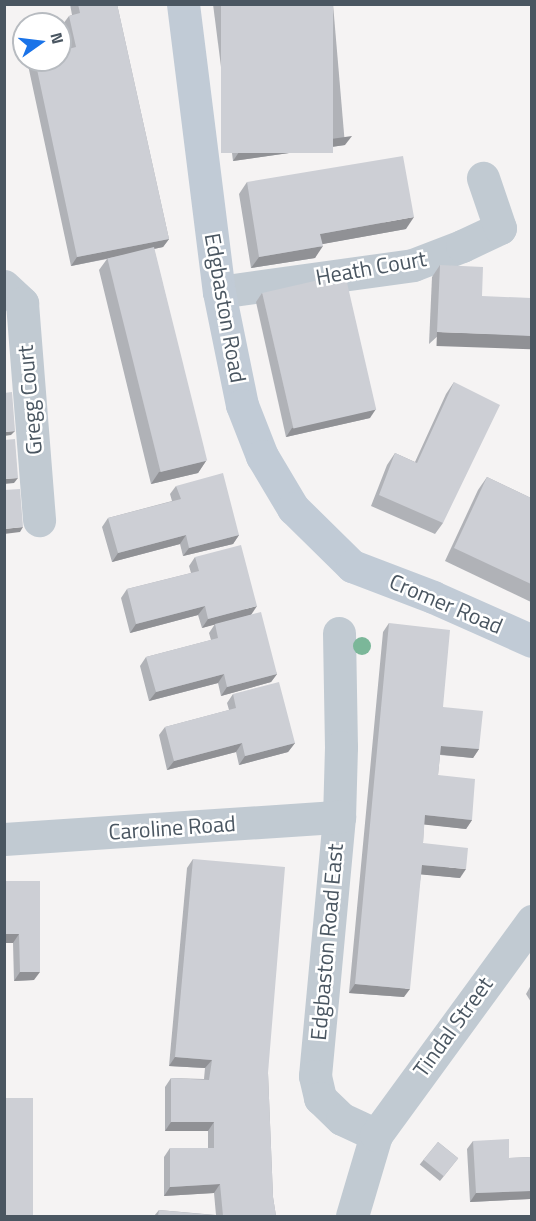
<!DOCTYPE html>
<style>
body{margin:0}
#map{position:relative;width:536px;height:1221px;overflow:hidden;background:#f5f3f3;font-family:"Titillium Web",sans-serif}
div>[style]{position:absolute}
.street>*{height:33px;margin:-16.5px;padding:0 16.5px;transform-origin:16.5px;border-radius:16.5px;background:#c1cad2}
.secondary>*{height:33px;margin:-16.5px;padding:0 16.5px;transform-origin:16.5px;border-radius:16.5px;background:#c1cbd6}
.trees>*{width:18px;height:18px;margin:-9px;border-radius:50%;background:#7bb799}
.wall>*{inset:0;background:#b0b2b7;transform-origin:0 0}
.shaded-wall>*{inset:0;background:#909195;transform-origin:0 0}
.building>*{inset:0;background:#cdcfd5;transform-origin:0 0}
span{translate:-50% -50%;white-space:nowrap;text-align:center;line-height:1.15;-webkit-text-stroke:5px #fff;paint-order:stroke}
.street-label{font-size:22px;color:#4a5661}
.frame{position:absolute;inset:0;border:6px solid #4a5661;pointer-events:none}
.north{position:absolute;left:12px;top:12px;width:60px;height:60px;box-sizing:border-box;background:#fff;border:2px solid #b7bbc0;border-radius:50%;rotate:76deg;font-size:16px;font-weight:700;line-height:24px;text-align:center;color:#4a5661}
.north::after{content:'';display:block;margin:auto;width:21px;height:27px;background:#1a73e8;clip-path:polygon(50% 0,100% 100%,50% 72%,0 100%)}
</style>
<div id="map">
<div class="street">
<div style="left:4px;top:286px;width:25px;rotate:43deg"></div>
<div style="left:22px;top:303px;width:218px;rotate:85.5deg"></div>
<div style="left:219px;top:292px;width:196px;rotate:-7.9deg"></div>
<div style="left:413px;top:265px;width:53px;rotate:-21.2deg"></div>
<div style="left:462px;top:246px;width:42px;rotate:-25.3deg"></div>
<div style="left:500px;top:228px;width:53px;rotate:-108.8deg"></div>
<div style="left:339px;top:633px;width:114px;rotate:89deg"></div>
<div style="left:341px;top:747px;width:70px;rotate:91.6deg"></div>
<div style="left:339px;top:817px;width:260px;rotate:95.3deg"></div>
<div style="left:315px;top:1076px;width:23px;rotate:77deg"></div>
<div style="left:320px;top:1098px;width:30px;rotate:44deg"></div>
<div style="left:342px;top:1119px;width:38px;rotate:25deg"></div>
<div style="left:4px;top:839px;width:336px;rotate:-3.8deg"></div>
<div style="left:352px;top:1216px;width:84px;rotate:-73.5deg"></div>
<div style="left:376px;top:1135px;width:265px;rotate:-53.9deg"></div>
</div>
<div class="secondary">
<div style="left:183px;top:4px;width:290px;rotate:82.9deg"></div>
<div style="left:219px;top:292px;width:115px;rotate:78.5deg"></div>
<div style="left:242px;top:405px;width:55px;rotate:68.6deg"></div>
<div style="left:262px;top:456px;width:61px;rotate:59.2deg"></div>
<div style="left:293px;top:508px;width:83px;rotate:44.5deg"></div>
<div style="left:352px;top:566px;width:87px;rotate:20.9deg"></div>
<div style="left:433px;top:597px;width:108px;rotate:24deg"></div>
</div>
<div class="trees">
<div style="left:362px;top:646px"></div>
</div>
<div class="wall">
<div style="clip-path:polygon(70px 4px,117px 4px,169px 239px,163px 247px,154px 249px,206px 461px,198px 473px,151px 484px,99px 270px,107px 259px,71px 266px,28px 65px,32px 60px,60px 60px,68px 49px,63px 24px,69px 16px,72px 15px)"></div>
<div style="clip-path:polygon(213px 4px,333px 4px,345px 145px,233px 161px)"></div>
<div style="clip-path:polygon(247px 182px,406px 229px,322px 244px,315px 258px,251px 268px,239px 194px)"></div>
<div style="clip-path:polygon(440px 265px,482px 296px,429px 344px,432px 277px)"></div>
<div style="clip-path:polygon(262px 293px,370px 418px,286px 437px,256px 302px)"></div>
<div style="clip-path:polygon(454px 382px,443px 523px,435px 534px,371px 506px,387px 465px,395px 453px,415px 462px,446px 394px)"></div>
<div style="clip-path:polygon(487px 477px,531px 498px,531px 602px,445px 561px,478px 490px)"></div>
<div style="clip-path:polygon(176px 486px,239px 535px,233px 544px,183px 556px,180px 544px,112px 562px,102px 527px,108px 518px,172px 501px,170px 494px)"></div>
<div style="clip-path:polygon(195px 557px,251px 615px,277px 674px,271px 682px,221px 696px,218px 683px,149px 701px,140px 666px,146px 657px,211px 640px,209px 633px,215px 624px,202px 628px,198px 615px,130px 633px,121px 598px,127px 589px,191px 573px,189px 566px)"></div>
<div style="clip-path:polygon(389px 623px,443px 707px,479px 749px,473px 758px,440px 755px,438px 775px,472px 820px,466px 829px,424px 824px,423px 843px,460px 878px,421px 874px,404px 997px,349px 993px,383px 632px)"></div>
<div style="clip-path:polygon(233px 694px,295px 743px,288px 752px,239px 765px,236px 752px,167px 770px,159px 735px,165px 727px,229px 710px,227px 703px)"></div>
<div style="clip-path:polygon(193px 859px,268px 1073px,273px 1197px,276px 1216px,154px 1216px,159px 1210px,216px 1215px,214px 1193px,164px 1196px,164px 1157px,170px 1148px,208px 1148px,208px 1131px,165px 1131px,165px 1087px,171px 1078px,204px 1079px,205px 1068px,169px 1066px,187px 868px)"></div>
<div style="clip-path:polygon(4px 881px,34px 980px,14px 981px,13px 943px)"></div>
<div style="clip-path:polygon(531px 985px,531px 1002px,526px 994px)"></div>
<div style="clip-path:polygon(473px 1141px,509px 1158px,531px 1157px,531px 1197px,530px 1199px,470px 1202px,467px 1149px)"></div>
<div style="left:438px;top:1142px;width:26px;height:29px;rotate:39deg"></div>
</div>
<div class="shaded-wall">
<div style="clip-path:polygon(352px 136px,345px 145px,233px 161px,239px 152px)"></div>
<div style="clip-path:polygon(414px 217px,406px 229px,312px 246px,320px 234px)"></div>
<div style="clip-path:polygon(169px 239px,163px 247px,71px 266px,77px 257px)"></div>
<div style="clip-path:polygon(323px 246px,315px 258px,251px 268px,259px 257px)"></div>
<div style="left:437px;top:332px;width:94px;height:14px;rotate:2deg"></div>
<div style="clip-path:polygon(376px 409px,370px 418px,286px 437px,292px 428px)"></div>
<div style="clip-path:polygon(15px 431px,11px 435px,4px 436px,4px 432px)"></div>
<div style="clip-path:polygon(206px 461px,198px 473px,151px 484px,159px 472px)"></div>
<div style="clip-path:polygon(18px 478px,14px 483px,4px 484px,4px 479px)"></div>
<div style="clip-path:polygon(23px 527px,20px 532px,4px 534px,4px 529px)"></div>
<div style="clip-path:polygon(186px 535px,180px 544px,112px 562px,118px 553px)"></div>
<div style="clip-path:polygon(239px 535px,233px 544px,183px 556px,189px 548px)"></div>
<div style="clip-path:polygon(205px 606px,198px 615px,130px 633px,136px 624px)"></div>
<div style="clip-path:polygon(257px 606px,251px 615px,202px 628px,208px 619px)"></div>
<div style="clip-path:polygon(224px 674px,218px 683px,149px 701px,156px 692px)"></div>
<div style="clip-path:polygon(277px 674px,271px 682px,221px 696px,227px 687px)"></div>
<div style="clip-path:polygon(242px 743px,236px 752px,167px 770px,174px 761px)"></div>
<div style="clip-path:polygon(295px 743px,288px 752px,239px 765px,245px 756px)"></div>
<div style="clip-path:polygon(441px 746px,479px 749px,473px 758px,435px 754px)"></div>
<div style="clip-path:polygon(425px 815px,472px 820px,466px 829px,419px 824px)"></div>
<div style="clip-path:polygon(422px 865px,466px 869px,460px 878px,416px 874px)"></div>
<div style="clip-path:polygon(4px 934px,19px 934px,13px 943px,4px 943px)"></div>
<div style="clip-path:polygon(20px 972px,40px 972px,34px 980px,14px 981px)"></div>
<div style="clip-path:polygon(355px 984px,410px 989px,404px 997px,349px 993px)"></div>
<div style="clip-path:polygon(175px 1057px,212px 1060px,205px 1068px,169px 1066px)"></div>
<div style="clip-path:polygon(171px 1122px,214px 1122px,208px 1131px,165px 1131px)"></div>
<div style="clip-path:polygon(220px 1184px,214px 1193px,164px 1196px,170px 1187px)"></div>
<div style="clip-path:polygon(531px 1191px,531px 1197px,530px 1199px,470px 1202px,476px 1193px)"></div>
</div>
<div class="building">
<div style="clip-path:polygon(78px 4px,117px 4px,169px 239px,77px 257px,35px 60px,60px 60px,60px 51px,76px 47px,69px 16px,80px 13px)"></div>
<div style="left:221px;top:4px;width:112px;height:149px"></div>
<div style="clip-path:polygon(403px 156px,414px 217px,320px 234px,323px 246px,259px 257px,247px 182px)"></div>
<div style="left:154px;top:247px;width:220px;height:48px;rotate:76deg"></div>
<div style="clip-path:polygon(440px 265px,483px 267px,482px 296px,531px 298px,531px 336px,437px 332px)"></div>
<div style="left:345px;top:274px;width:139px;height:85px;rotate:77deg"></div>
<div style="clip-path:polygon(454px 382px,500px 405px,443px 523px,379px 495px,395px 453px,417px 463px)"></div>
<div style="clip-path:polygon(12px 392px,15px 431px,4px 432px,4px 393px)"></div>
<div style="clip-path:polygon(15px 439px,18px 478px,4px 479px,4px 440px)"></div>
<div style="clip-path:polygon(223px 473px,239px 535px,189px 548px,186px 535px,118px 553px,108px 518px,181px 499px,176px 486px)"></div>
<div style="clip-path:polygon(487px 477px,531px 498px,531px 584px,454px 548px)"></div>
<div style="clip-path:polygon(20px 489px,23px 527px,4px 529px,4px 490px)"></div>
<div style="clip-path:polygon(241px 545px,257px 606px,208px 619px,205px 606px,136px 624px,127px 589px,199px 571px,195px 557px)"></div>
<div style="clip-path:polygon(261px 612px,277px 674px,227px 687px,224px 674px,156px 692px,146px 657px,218px 638px,215px 624px)"></div>
<div style="clip-path:polygon(389px 623px,450px 630px,443px 707px,483px 711px,479px 749px,441px 746px,438px 775px,475px 779px,472px 820px,425px 815px,423px 843px,468px 848px,466px 869px,422px 865px,410px 989px,355px 984px)"></div>
<div style="clip-path:polygon(279px 682px,295px 743px,245px 756px,242px 743px,174px 761px,165px 727px,236px 708px,233px 694px)"></div>
<div style="clip-path:polygon(193px 859px,285px 867px,268px 1073px,273px 1197px,276px 1216px,158px 1216px,159px 1210px,223px 1216px,220px 1184px,170px 1187px,170px 1148px,214px 1148px,214px 1122px,171px 1122px,171px 1078px,209px 1080px,212px 1060px,175px 1057px)"></div>
<div style="clip-path:polygon(4px 881px,40px 881px,40px 972px,20px 972px,19px 934px,4px 934px)"></div>
<div style="left:4px;top:1098px;width:29px;height:118px"></div>
<div style="clip-path:polygon(509px 1139px,509px 1158px,531px 1157px,531px 1191px,476px 1193px,473px 1141px)"></div>
<div style="left:438px;top:1142px;width:26px;height:23px;rotate:39deg"></div>
</div>
<div class="street-label">
<span style="left:371px;top:268px;rotate:-10deg">Heath Court</span>
<span style="left:225px;top:308px;rotate:80deg">Edgbaston Road</span>
<span style="left:30px;top:400px;rotate:-95deg">Gregg Court</span>
<span style="left:446px;top:604px;rotate:23deg">Cromer Road</span>
<span style="left:172px;top:828px;rotate:-4deg">Caroline Road</span>
<span style="left:327px;top:942px;rotate:-85deg">Edgbaston Road East</span>
<span style="left:453px;top:1027px;rotate:-54deg">Tindal Street</span>
</div>
<div class="frame"></div>
<div class="north">N</div>
</div>
